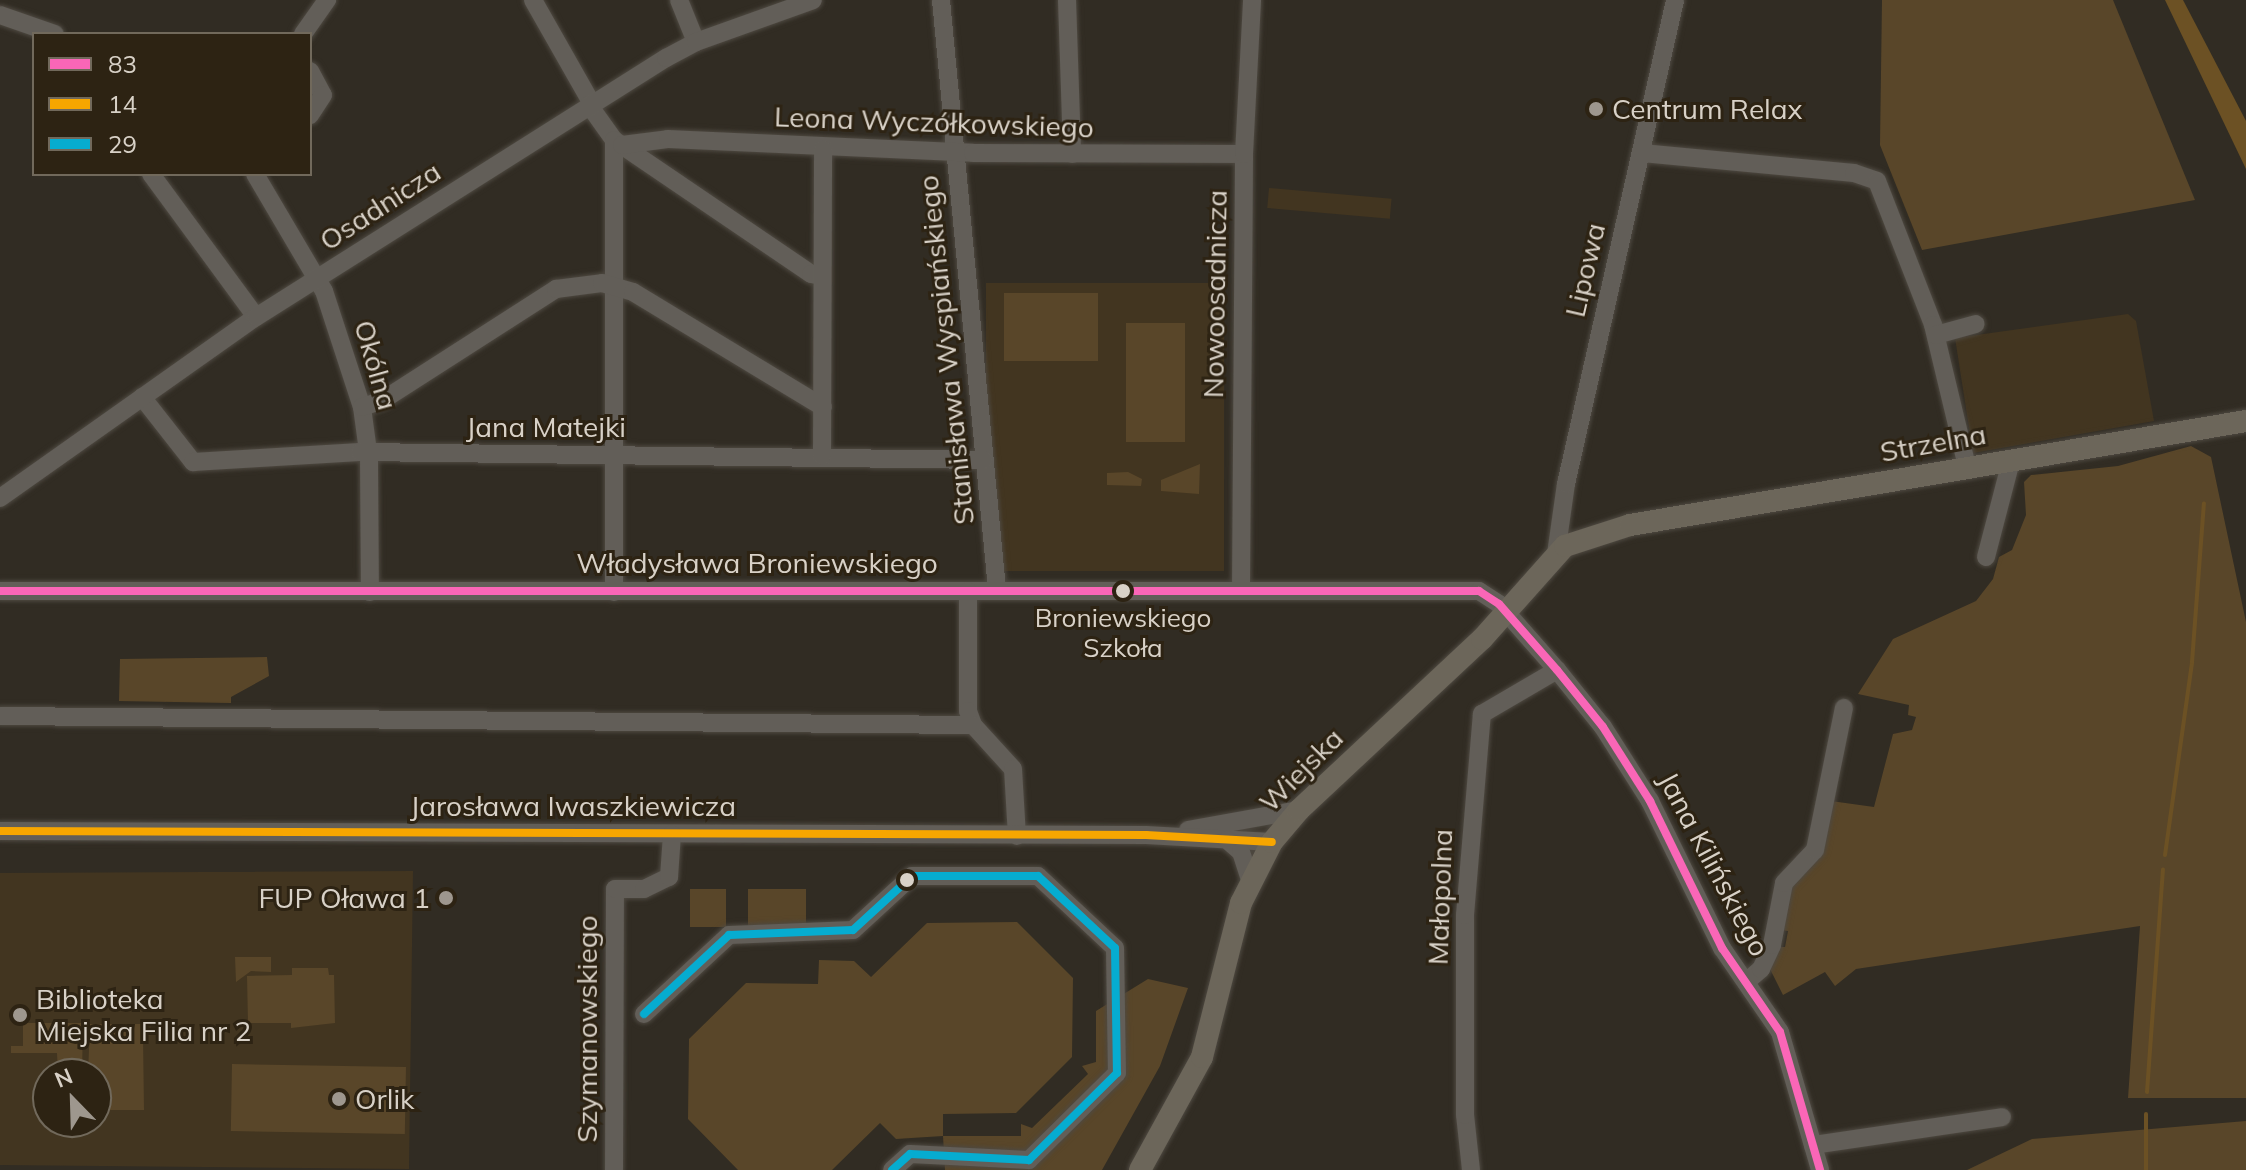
<!DOCTYPE html>
<meta charset="utf-8">
<style>
body{margin:0}
#map{position:relative;width:2246px;height:1170px;overflow:hidden;background:#312c23;font-family:Mulish,sans-serif}
div>[style]{position:absolute}
.built>*{inset:0;background:#423520;transform-origin:0 0}
.green>*{inset:0;background:#594629;transform-origin:0 0}
.water>*{inset:0;background:#6c5124}
.stream>*{height:4px;margin:-2px;padding:0 2px;transform-origin:2px;border-radius:2px;background:#6c5124}
.roads{filter:drop-shadow(0 0 2px #4e4941) drop-shadow(0 0 2px #4e4941)}
.minor>*{height:18px;margin:-9px;padding:0 9px;transform-origin:9px;border-radius:9px;background:#625e58}
.major>*{height:22px;margin:-11px;padding:0 11px;transform-origin:11px;border-radius:11px;background:#6c665a}
.bus-1>*{height:8px;margin:-4px;padding:0 4px;transform-origin:4px;border-radius:4px;background:#fa66b7}
.bus-2>*{height:8px;margin:-4px;padding:0 4px;transform-origin:4px;border-radius:4px;background:#f7a600}
.bus-3>*{height:8px;margin:-4px;padding:0 4px;transform-origin:4px;border-radius:4px;background:#06acd0}
.dots>*{width:22px;height:22px;translate:-50% -50%;box-sizing:border-box;border:4px solid #2d2313;border-radius:50%}
span{translate:-50% -50%;white-space:nowrap;text-align:center;line-height:1.15;-webkit-text-stroke:6px #2d2313;paint-order:stroke}
.bus-label{font-size:26px;color:#d8d1c7}
.poi-label{font-size:28px;color:#d8d1c7}
.left{translate:0 -50%;text-align:left}
.right{translate:-100% -50%;text-align:right}
.street-label{font-size:28px;color:#d8d1c7}
.legend{position:absolute;left:32px;top:32px;width:280px;height:144px;box-sizing:border-box;background:#2d2313;border:2px solid #71695b;margin:0;padding:10px 14px;list-style:none;font-size:24px;color:#d8d1c7}
.legend li{display:flex;align-items:center;gap:16px;height:40px}
.legend b{width:40px;border:2px solid #71695b}
.north{position:absolute;left:32px;top:1058px;width:80px;height:80px;box-sizing:border-box;background:#2d2313;border:2px solid #71695b;border-radius:50%;rotate:337deg;font-size:22px;font-weight:700;line-height:32px;text-align:center;color:#d8d1c7}
.north::after{content:'';display:block;margin:auto;width:28px;height:36px;background:#9e978e;clip-path:polygon(50% 0,100% 100%,50% 72%,0 100%)}
</style>
<div id="map">
<div class="built">
<div style="left:1269px;top:188px;width:123px;height:20px;rotate:5deg"></div>
<div style="left:1224px;top:283px;width:288px;height:238px;rotate:90deg"></div>
<div style="clip-path:polygon(2128px 314px,2136px 321px,2154px 421px,1973px 453px,1955px 338px)"></div>
<div style="clip-path:polygon(evenodd,413px 871px,409px 1169px,0 1165px,0 873px,413px 871px,48px 1074px,96px 1074px,96px 1122px,48px 1122px,48px 1074px)"></div>
</div>
<div class="green">
<div style="clip-path:polygon(1882px 0,2113px 0,2195px 200px,1922px 250px,1880px 145px)"></div>
<div style="left:1098px;top:293px;width:68px;height:94px;rotate:90deg"></div>
<div style="left:1185px;top:323px;width:119px;height:59px;rotate:90deg"></div>
<div style="clip-path:polygon(2191px 446px,2211px 457px,2246px 622px,2246px 1098px,2128px 1098px,2140px 926px,1856px 969px,1835px 986px,1825px 972px,1783px 995px,1770px 969px,1778px 947px,1785px 947px,1788px 931px,1780px 930px,1784px 897px,1831px 801px,1874px 807px,1893px 734px,1912px 730px,1916px 717px,1908px 715px,1909px 705px,1858px 694px,1893px 639px,1976px 601px,1993px 579px,1999px 557px,2012px 550px,2026px 515px,2024px 482px,2031px 475px,2118px 466px)"></div>
<div style="clip-path:polygon(1200px 464px,1199px 494px,1161px 491px,1161px 480px)"></div>
<div style="clip-path:polygon(1128px 472px,1142px 479px,1141px 486px,1107px 485px,1107px 473px)"></div>
<div style="clip-path:polygon(267px 657px,269px 676px,231px 697px,231px 703px,119px 701px,120px 659px)"></div>
<div style="left:690px;top:889px;width:36px;height:38px"></div>
<div style="left:748px;top:889px;width:58px;height:38px"></div>
<div style="clip-path:polygon(1017px 922px,1073px 978px,1072px 1057px,1016px 1113px,943px 1114px,943px 1136px,1021px 1136px,1021px 1124px,1032px 1128px,1088px 1074px,1082px 1066px,1096px 1062px,1096px 1011px,1148px 979px,1188px 988px,1160px 1066px,1102px 1170px,945px 1170px,943px 1136px,896px 1139px,880px 1123px,832px 1170px,738px 1170px,688px 1119px,689px 1039px,746px 983px,818px 984px,819px 960px,854px 961px,871px 977px,927px 923px)"></div>
<div style="clip-path:polygon(235px 957px,271px 957px,271px 972px,251px 971px,236px 982px)"></div>
<div style="clip-path:polygon(292px 968px,328px 968px,329px 975px,334px 975px,335px 1023px,291px 1028px,291px 1023px,248px 1023px,247px 976px,292px 975px)"></div>
<div style="clip-path:polygon(23px 1023px,83px 1023px,82px 1074px,58px 1074px,57px 1053px,11px 1053px,11px 1046px,23px 1046px)"></div>
<div style="clip-path:polygon(90px 1024px,151px 1024px,151px 1035px,143px 1036px,144px 1110px,96px 1110px,96px 1074px,88px 1074px)"></div>
<div style="left:232px;top:1064px;width:174px;height:67px;rotate:1deg"></div>
<div style="clip-path:polygon(2246px 1121px,2246px 1170px,1967px 1170px,2032px 1139px)"></div>
</div>
<div class="water">
<div style="clip-path:polygon(2165px 0,2183px 0,2246px 121px,2246px 169px)"></div>
</div>
<div class="stream">
<div style="left:2165px;top:855px;width:195px;rotate:-82deg"></div>
<div style="left:2192px;top:662px;width:159px;rotate:-85.7deg"></div>
<div style="left:2147px;top:1092px;width:223px;rotate:-85.9deg"></div>
<div style="left:2146px;top:1170px;width:56px;rotate:-90deg"></div>
</div>
<div class="roads">
<div class="minor">
<div style="left:533px;top:0;width:120px;rotate:60.4deg"></div>
<div style="left:679px;top:0;width:45px;rotate:68deg"></div>
<div style="left:941px;top:0;width:592px;rotate:84.57deg"></div>
<div style="left:1067px;top:0;width:154px;rotate:88.1deg"></div>
<div style="left:0;top:15px;width:58px;rotate:19.1deg"></div>
<div style="left:303px;top:34px;width:42px;rotate:-54.8deg"></div>
<div style="left:310px;top:71px;width:27px;rotate:62deg"></div>
<div style="left:323px;top:95px;width:24px;rotate:123deg"></div>
<div style="left:589px;top:105px;width:43px;rotate:54.5deg"></div>
<div style="left:614px;top:140px;width:238px;rotate:34.2deg"></div>
<div style="left:811px;top:274px;width:10px;rotate:11deg"></div>
<div style="left:614px;top:140px;width:452px;rotate:90deg"></div>
<div style="left:622px;top:145px;width:46px;rotate:-7.4deg"></div>
<div style="left:668px;top:139px;width:305px;rotate:2.6deg"></div>
<div style="left:973px;top:153px;width:271px;rotate:0.2deg"></div>
<div style="left:1642px;top:153px;width:213px;rotate:5.4deg"></div>
<div style="left:1854px;top:173px;width:24px;rotate:19deg"></div>
<div style="left:1877px;top:181px;width:155px;rotate:68.7deg"></div>
<div style="left:1933px;top:325px;width:146px;rotate:76.5deg"></div>
<div style="left:151px;top:174px;width:177px;rotate:53.7deg"></div>
<div style="left:255px;top:174px;width:136px;rotate:59.5deg"></div>
<div style="left:324px;top:291px;width:122px;rotate:71.9deg"></div>
<div style="left:362px;top:407px;width:52px;rotate:82.3deg"></div>
<div style="left:369px;top:459px;width:133px;rotate:89.6deg"></div>
<div style="left:1936px;top:335px;width:41px;rotate:-15.4deg"></div>
<div style="left:142px;top:397px;width:83px;rotate:51.9deg"></div>
<div style="left:193px;top:462px;width:167px;rotate:-3.4deg"></div>
<div style="left:360px;top:452px;width:624px;rotate:0.73deg"></div>
<div style="left:362px;top:407px;width:22px;rotate:-18deg"></div>
<div style="left:383px;top:400px;width:206px;rotate:-32.7deg"></div>
<div style="left:556px;top:289px;width:46px;rotate:-7.4deg"></div>
<div style="left:602px;top:283px;width:32px;rotate:16deg"></div>
<div style="left:633px;top:292px;width:222px;rotate:31.2deg"></div>
<div style="left:822px;top:456px;width:307px;rotate:-89.8deg"></div>
<div style="left:0;top:498px;width:314px;rotate:-35.3deg"></div>
<div style="left:256px;top:317px;width:485px;rotate:-32.3deg"></div>
<div style="left:666px;top:58px;width:34px;rotate:-28deg"></div>
<div style="left:696px;top:42px;width:124px;rotate:-19.7deg"></div>
<div style="left:1556px;top:554px;width:71px;rotate:-81.9deg"></div>
<div style="left:1566px;top:484px;width:496px;rotate:-77.3deg"></div>
<div style="left:1986px;top:557px;width:99px;rotate:-75.4deg"></div>
<div style="left:1241px;top:589px;width:435px;rotate:-89.6deg"></div>
<div style="left:1244px;top:154px;width:154px;rotate:-87deg"></div>
<div style="left:0;top:591px;width:1479px"></div>
<div style="left:1479px;top:591px;width:24px;rotate:33deg"></div>
<div style="left:1499px;top:604px;width:88px;rotate:48.7deg"></div>
<div style="left:1557px;top:670px;width:73px;rotate:51.1deg"></div>
<div style="left:1603px;top:727px;width:88px;rotate:57.6deg"></div>
<div style="left:1650px;top:801px;width:164px;rotate:63.9deg"></div>
<div style="left:1722px;top:948px;width:102px;rotate:55.4deg"></div>
<div style="left:1780px;top:1032px;width:144px;rotate:73.8deg"></div>
<div style="left:968px;top:591px;width:120px;rotate:90deg"></div>
<div style="left:968px;top:711px;width:15px;rotate:70deg"></div>
<div style="left:973px;top:725px;width:59px;rotate:47.7deg"></div>
<div style="left:1013px;top:769px;width:67px;rotate:86.6deg"></div>
<div style="left:0;top:716px;width:973px;rotate:0.53deg"></div>
<div style="left:1188px;top:830px;width:113px;rotate:-10.2deg"></div>
<div style="left:0;top:831px;width:1146px;rotate:0.2deg"></div>
<div style="left:1146px;top:835px;width:126px;rotate:3.2deg"></div>
<div style="left:1227px;top:840px;width:18px;rotate:41deg"></div>
<div style="left:1241px;top:852px;width:28px;rotate:72deg"></div>
<div style="left:1746px;top:982px;width:20px;rotate:-41deg"></div>
<div style="left:1761px;top:969px;width:26px;rotate:-65deg"></div>
<div style="left:1772px;top:945px;width:63px;rotate:-79deg"></div>
<div style="left:1784px;top:883px;width:45px;rotate:-46.8deg"></div>
<div style="left:1815px;top:850px;width:145px;rotate:-78.5deg"></div>
<div style="left:644px;top:1014px;width:116px;rotate:-42.9deg"></div>
<div style="left:729px;top:935px;width:124px;rotate:-2.3deg"></div>
<div style="left:853px;top:930px;width:80px;rotate:-42.5deg"></div>
<div style="left:912px;top:876px;width:126px"></div>
<div style="left:1038px;top:876px;width:105px;rotate:43.1deg"></div>
<div style="left:1115px;top:948px;width:125px;rotate:89.1deg"></div>
<div style="left:1117px;top:1073px;width:124px;rotate:135.3deg"></div>
<div style="left:1029px;top:1160px;width:119px;rotate:-177.1deg"></div>
<div style="left:910px;top:1154px;width:24px;rotate:138deg"></div>
<div style="left:1813px;top:1145px;width:191px;rotate:-8.4deg"></div>
<div style="left:614px;top:1170px;width:281px;rotate:-89.8deg"></div>
<div style="left:615px;top:889px;width:29px"></div>
<div style="left:644px;top:889px;width:28px;rotate:-26deg"></div>
<div style="left:669px;top:877px;width:43px;rotate:-86deg"></div>
<div style="left:1471px;top:1170px;width:55px;rotate:-96.2deg"></div>
<div style="left:1465px;top:1115px;width:200px;rotate:-90deg"></div>
<div style="left:1465px;top:915px;width:202px;rotate:-85.2deg"></div>
<div style="left:1482px;top:714px;width:87px;rotate:-30.4deg"></div>
</div>
<div class="major">
<div style="left:1140px;top:1170px;width:129px;rotate:-61.2deg"></div>
<div style="left:1202px;top:1057px;width:159px;rotate:-75.8deg"></div>
<div style="left:1241px;top:903px;width:68px;rotate:-63.1deg"></div>
<div style="left:1272px;top:842px;width:42px;rotate:-49.8deg"></div>
<div style="left:1299px;top:810px;width:250px;rotate:-43.1deg"></div>
<div style="left:1482px;top:639px;width:125px;rotate:-48.3deg"></div>
<div style="left:1565px;top:546px;width:68px;rotate:-17.9deg"></div>
<div style="left:1630px;top:525px;width:625px;rotate:-9.58deg"></div>
</div>
</div>
<div class="bus-1">
<div style="left:0;top:591px;width:1479px"></div>
<div style="left:1479px;top:591px;width:24px;rotate:33deg"></div>
<div style="left:1499px;top:604px;width:88px;rotate:48.7deg"></div>
<div style="left:1557px;top:670px;width:73px;rotate:51.1deg"></div>
<div style="left:1603px;top:727px;width:88px;rotate:57.6deg"></div>
<div style="left:1650px;top:801px;width:164px;rotate:63.9deg"></div>
<div style="left:1722px;top:948px;width:102px;rotate:55.4deg"></div>
<div style="left:1780px;top:1032px;width:144px;rotate:73.8deg"></div>
</div>
<div class="bus-2">
<div style="left:0;top:831px;width:1146px;rotate:0.2deg"></div>
<div style="left:1146px;top:835px;width:126px;rotate:3.2deg"></div>
</div>
<div class="bus-3">
<div style="left:644px;top:1014px;width:116px;rotate:-42.9deg"></div>
<div style="left:729px;top:935px;width:124px;rotate:-2.3deg"></div>
<div style="left:853px;top:930px;width:80px;rotate:-42.5deg"></div>
<div style="left:912px;top:876px;width:126px"></div>
<div style="left:1038px;top:876px;width:105px;rotate:43.1deg"></div>
<div style="left:1115px;top:948px;width:125px;rotate:89.1deg"></div>
<div style="left:1117px;top:1073px;width:124px;rotate:135.3deg"></div>
<div style="left:1029px;top:1160px;width:119px;rotate:-177.1deg"></div>
<div style="left:910px;top:1154px;width:24px;rotate:138deg"></div>
</div>
<div class="dots">
<div style="left:1596px;top:109px;background:#9e978e"></div>
<div style="left:1123px;top:591px;background:#d8d1c7"></div>
<div style="left:907px;top:880px;background:#d8d1c7"></div>
<div style="left:446px;top:898px;background:#9e978e"></div>
<div style="left:20px;top:1015px;background:#9e978e"></div>
<div style="left:339px;top:1099px;background:#9e978e"></div>
</div>
<div class="bus-label">
<span style="left:1123px;top:633px">Broniewskiego<br>Szkoła</span>
</div>
<div class="poi-label">
<span class="left" style="left:1612px;top:109px">Centrum Relax</span>
<span class="right" style="left:430px;top:898px">FUP Oława 1</span>
<span class="left" style="left:36px;top:1015px">Biblioteka<br>Miejska Filia nr 2</span>
<span class="left" style="left:355px;top:1099px">Orlik</span>
</div>
<div class="street-label">
<span style="left:934px;top:122px;rotate:2deg">Leona Wyczółkowskiego</span>
<span style="left:380px;top:206px;rotate:-33deg">Osadnicza</span>
<span style="left:1585px;top:270px;rotate:-77deg">Lipowa</span>
<span style="left:1215px;top:294px;rotate:-89deg">Nowoosadnicza</span>
<span style="left:946px;top:350px;rotate:-96deg">Stanisława Wyspiańskiego</span>
<span style="left:376px;top:365px;rotate:74deg">Okólna</span>
<span style="left:546px;top:427px">Jana Matejki</span>
<span style="left:1933px;top:443px;rotate:-10deg">Strzelna</span>
<span style="left:757px;top:563px">Władysława Broniewskiego</span>
<span style="left:1301px;top:770px;rotate:-45deg">Wiejska</span>
<span style="left:573px;top:806px">Jarosława Iwaszkiewicza</span>
<span style="left:1714px;top:864px;rotate:62deg">Jana Kilińskiego</span>
<span style="left:1440px;top:897px;rotate:-88deg">Małopolna</span>
<span style="left:587px;top:1029px;rotate:-90deg">Szymanowskiego</span>
</div>
<ul class="legend">
<li><b style="height:10px;background:#fa66b7"></b>83</li>
<li><b style="height:10px;background:#f7a600"></b>14</li>
<li><b style="height:10px;background:#06acd0"></b>29</li>
</ul>
<div class="north">N</div>
</div>
